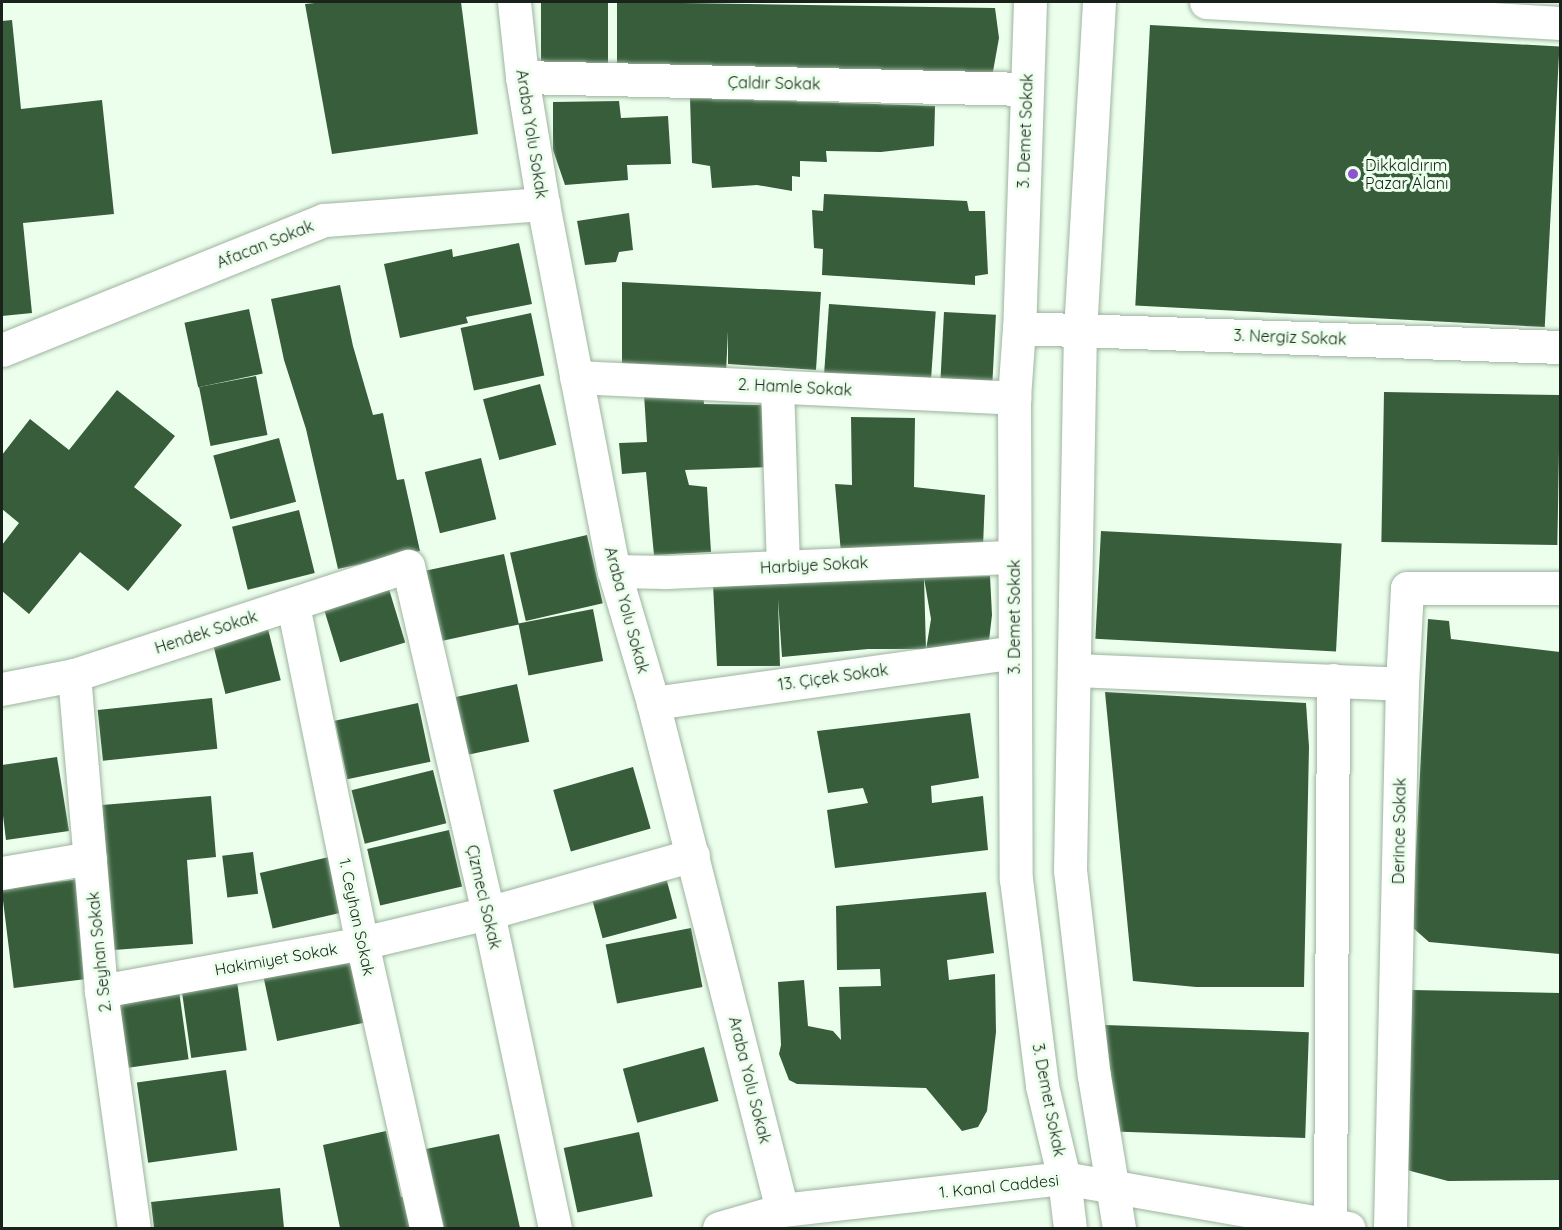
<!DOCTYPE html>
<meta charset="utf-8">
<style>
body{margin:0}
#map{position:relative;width:1562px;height:1230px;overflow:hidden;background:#ecffed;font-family:Quicksand,sans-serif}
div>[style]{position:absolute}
.building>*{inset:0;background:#375d3b;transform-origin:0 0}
.roads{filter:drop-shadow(0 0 2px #9db49e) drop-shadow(0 0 2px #9db49e)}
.minor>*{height:33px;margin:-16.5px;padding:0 16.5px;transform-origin:16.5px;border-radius:16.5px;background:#fff}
.tertiary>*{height:33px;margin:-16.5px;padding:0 16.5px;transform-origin:16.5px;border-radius:16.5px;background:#fff}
.secondary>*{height:33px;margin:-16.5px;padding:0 16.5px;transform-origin:16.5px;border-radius:16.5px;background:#fff}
.dots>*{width:16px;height:16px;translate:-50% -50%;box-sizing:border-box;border:3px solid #ecffed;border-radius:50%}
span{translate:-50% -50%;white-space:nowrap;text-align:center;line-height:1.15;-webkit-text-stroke:6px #ecffed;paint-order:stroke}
.street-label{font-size:16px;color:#1a231b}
.poi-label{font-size:16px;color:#1a231b}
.left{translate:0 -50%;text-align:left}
.frame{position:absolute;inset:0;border:3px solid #1a231b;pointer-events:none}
</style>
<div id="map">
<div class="building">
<div style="clip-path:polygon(325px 2px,461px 2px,478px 134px,332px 154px,305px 4px)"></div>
<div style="left:541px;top:2px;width:67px;height:62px"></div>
<div style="clip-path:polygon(617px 2px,995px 8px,999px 38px,992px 77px,617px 68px)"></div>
<div style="clip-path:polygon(12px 20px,21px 109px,102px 100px,114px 214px,23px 223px,32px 313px,2px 316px,2px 21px)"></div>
<div style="left:1150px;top:25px;width:410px;height:281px;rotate:3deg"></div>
<div style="clip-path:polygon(690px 98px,935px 106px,934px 146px,881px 152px,826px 151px,827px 162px,800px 161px,800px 177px,792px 176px,792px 191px,757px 185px,712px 188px,710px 166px,692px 163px)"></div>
<div style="clip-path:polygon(619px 101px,621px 118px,668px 116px,671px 164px,627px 165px,628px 180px,565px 185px,553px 150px,553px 102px)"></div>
<div style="clip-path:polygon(824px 194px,967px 201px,969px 211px,985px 211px,988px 274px,975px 276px,975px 285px,822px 275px,823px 249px,814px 248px,812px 210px,823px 211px)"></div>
<div style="clip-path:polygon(629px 213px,633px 250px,619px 252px,616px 262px,585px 265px,577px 221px)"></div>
<div style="clip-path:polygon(519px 243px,532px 304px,466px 317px,468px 323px,400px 338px,384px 264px,452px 249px,453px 257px)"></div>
<div style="clip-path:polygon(622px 282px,821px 292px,816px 370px,728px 364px,728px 331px,726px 373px,622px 371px)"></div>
<div style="clip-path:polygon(340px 285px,353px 346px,373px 415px,383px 413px,397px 480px,404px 479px,420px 551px,338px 569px,306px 429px,284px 360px,271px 299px)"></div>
<div style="left:829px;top:304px;width:107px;height:78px;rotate:4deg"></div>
<div style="left:249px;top:309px;width:66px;height:66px;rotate:78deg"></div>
<div style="left:944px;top:312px;width:52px;height:76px;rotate:3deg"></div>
<div style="left:531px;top:313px;width:64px;height:72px;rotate:78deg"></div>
<div style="left:256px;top:376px;width:60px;height:58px;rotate:79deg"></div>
<div style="left:540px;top:384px;width:63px;height:59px;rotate:75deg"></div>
<div style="clip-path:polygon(117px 390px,175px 436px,134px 487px,182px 525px,128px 591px,80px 552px,29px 614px,2px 591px,2px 545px,19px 523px,2px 509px,2px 455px,30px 419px,69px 450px)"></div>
<div style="left:1384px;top:392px;width:176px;height:150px;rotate:1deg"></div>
<div style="clip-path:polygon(703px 393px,704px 404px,767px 405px,769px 467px,685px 470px,689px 485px,707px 487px,711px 552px,654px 555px,646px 472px,622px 474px,619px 443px,647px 442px,644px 394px)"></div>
<div style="clip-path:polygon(851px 417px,915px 418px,914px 487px,985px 495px,983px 547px,841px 553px,835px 484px,852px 485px)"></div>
<div style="left:279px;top:438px;width:66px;height:68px;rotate:75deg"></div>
<div style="left:481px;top:458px;width:63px;height:58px;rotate:76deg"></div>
<div style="left:299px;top:510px;width:65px;height:69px;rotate:76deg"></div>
<div style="left:1101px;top:531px;width:241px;height:108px;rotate:3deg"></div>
<div style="left:587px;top:535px;width:70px;height:79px;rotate:77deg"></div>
<div style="left:504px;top:554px;width:72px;height:84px;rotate:78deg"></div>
<div style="clip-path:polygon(evenodd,990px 576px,992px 615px,988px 649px,868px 649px,782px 657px,778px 599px,780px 666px,717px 666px,713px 584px,990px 576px,924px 578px,931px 619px,926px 650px,924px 578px)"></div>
<div style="left:388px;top:586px;width:59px;height:68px;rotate:73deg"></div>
<div style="left:593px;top:609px;width:53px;height:76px;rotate:79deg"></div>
<div style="clip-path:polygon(1428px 619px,1449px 621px,1451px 639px,1560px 652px,1560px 954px,1429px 942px,1412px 927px)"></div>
<div style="left:266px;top:621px;width:61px;height:57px;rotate:76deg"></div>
<div style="left:517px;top:684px;width:59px;height:71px;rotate:78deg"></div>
<div style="clip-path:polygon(1105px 692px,1306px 703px,1309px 747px,1304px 987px,1196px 987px,1133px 981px)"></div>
<div style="left:212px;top:698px;width:51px;height:115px;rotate:84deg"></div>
<div style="left:418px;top:703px;width:60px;height:85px;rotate:78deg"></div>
<div style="clip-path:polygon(970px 713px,979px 778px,931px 786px,932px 803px,983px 796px,988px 850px,835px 868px,827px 810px,868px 803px,863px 788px,828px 793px,817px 731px)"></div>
<div style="clip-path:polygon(57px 757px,69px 831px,6px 840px,2px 807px,2px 765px)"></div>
<div style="left:633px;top:767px;width:64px;height:83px;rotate:74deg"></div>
<div style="left:433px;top:770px;width:55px;height:84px;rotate:76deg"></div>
<div style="clip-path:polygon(211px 796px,216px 857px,187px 860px,193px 944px,114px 950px,102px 805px)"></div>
<div style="left:449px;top:830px;width:58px;height:84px;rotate:77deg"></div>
<div style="left:253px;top:852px;width:42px;height:31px;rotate:83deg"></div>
<div style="left:329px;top:857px;width:57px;height:71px;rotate:77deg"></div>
<div style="left:664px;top:870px;width:50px;height:77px;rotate:75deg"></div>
<div style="left:80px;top:879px;width:100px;height:79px;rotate:83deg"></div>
<div style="clip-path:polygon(986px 892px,994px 953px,947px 960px,949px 980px,995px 974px,996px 1032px,987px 1111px,978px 1127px,962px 1131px,926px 1088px,797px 1084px,789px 1080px,779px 1054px,781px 1045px,778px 982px,804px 980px,808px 1026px,833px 1031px,841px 1040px,839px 987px,881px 986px,880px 969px,837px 970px,836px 906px)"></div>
<div style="left:691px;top:928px;width:60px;height:87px;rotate:79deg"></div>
<div style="left:350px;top:951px;width:73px;height:90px;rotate:78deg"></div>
<div style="left:236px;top:974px;width:77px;height:56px;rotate:82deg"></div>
<div style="left:178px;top:984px;width:76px;height:61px;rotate:82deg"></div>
<div style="clip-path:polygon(1412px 990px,1560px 993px,1560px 1180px,1448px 1181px,1407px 1170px)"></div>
<div style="left:1104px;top:1025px;width:205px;height:106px;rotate:2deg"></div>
<div style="left:704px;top:1047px;width:56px;height:84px;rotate:75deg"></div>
<div style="left:226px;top:1070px;width:81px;height:90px;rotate:82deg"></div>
<div style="clip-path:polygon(386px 1131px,401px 1197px,415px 1197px,421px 1228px,340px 1228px,323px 1145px)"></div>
<div style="left:639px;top:1132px;width:66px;height:77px;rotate:78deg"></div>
<div style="clip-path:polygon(499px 1134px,520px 1228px,444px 1228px,426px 1149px)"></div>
<div style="clip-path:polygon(280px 1188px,284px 1228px,154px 1228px,151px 1202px)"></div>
</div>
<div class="roads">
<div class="minor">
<div style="left:514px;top:2px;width:75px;rotate:83.9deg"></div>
<div style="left:522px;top:77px;width:129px;rotate:80.6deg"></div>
<div style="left:543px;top:204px;width:374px;rotate:79.1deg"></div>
<div style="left:614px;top:571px;width:138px;rotate:73.5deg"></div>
<div style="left:653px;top:703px;width:523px;rotate:75.72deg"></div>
<div style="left:1206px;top:2px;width:355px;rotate:3.4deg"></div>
<div style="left:522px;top:77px;width:504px;rotate:1.36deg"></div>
<div style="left:1019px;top:328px;width:541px;rotate:2.01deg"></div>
<div style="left:2px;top:350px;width:347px;rotate:-22deg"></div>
<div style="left:324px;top:220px;width:220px;rotate:-4.2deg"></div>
<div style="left:576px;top:377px;width:439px;rotate:2.7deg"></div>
<div style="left:777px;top:386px;width:181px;rotate:88.1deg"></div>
<div style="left:614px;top:571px;width:52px;rotate:1.1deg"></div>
<div style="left:666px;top:572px;width:348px;rotate:-2.5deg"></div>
<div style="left:293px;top:605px;width:345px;rotate:78.5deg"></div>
<div style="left:362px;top:943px;width:292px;rotate:77.3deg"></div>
<div style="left:1074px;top:670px;width:328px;rotate:2.4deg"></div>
<div style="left:74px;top:675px;width:317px;rotate:85.1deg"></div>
<div style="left:101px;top:991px;width:239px;rotate:82.1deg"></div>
<div style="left:2px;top:689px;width:73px;rotate:-11deg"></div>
<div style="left:74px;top:675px;width:351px;rotate:-18.1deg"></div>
<div style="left:408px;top:566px;width:356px;rotate:77deg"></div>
<div style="left:488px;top:913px;width:322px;rotate:78deg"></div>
<div style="left:653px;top:703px;width:365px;rotate:-8deg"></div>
<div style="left:2px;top:873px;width:89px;rotate:-9.7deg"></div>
<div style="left:101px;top:991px;width:265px;rotate:-10.4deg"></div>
<div style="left:362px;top:943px;width:130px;rotate:-13.4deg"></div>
<div style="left:488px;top:913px;width:213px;rotate:-15.8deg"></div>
<div style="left:1330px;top:1225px;width:545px;rotate:-89.68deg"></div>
<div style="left:1390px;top:1228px;width:544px;rotate:-88.74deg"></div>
<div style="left:1402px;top:684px;width:96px;rotate:-87deg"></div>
<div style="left:1407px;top:588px;width:153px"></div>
</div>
<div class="tertiary">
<div style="left:1112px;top:1185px;width:44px;rotate:80.8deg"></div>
<div style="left:719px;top:1228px;width:66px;rotate:-15.9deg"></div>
<div style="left:782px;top:1210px;width:284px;rotate:-6.5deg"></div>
<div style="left:1064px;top:1178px;width:50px;rotate:83.2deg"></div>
</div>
<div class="secondary">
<div style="left:1030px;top:2px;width:326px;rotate:91.9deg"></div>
<div style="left:1019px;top:328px;width:70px;rotate:94.1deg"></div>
<div style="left:1014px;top:398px;width:481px;rotate:89.8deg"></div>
<div style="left:1016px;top:879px;width:209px;rotate:82.8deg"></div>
<div style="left:1042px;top:1086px;width:95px;rotate:76.6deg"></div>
<div style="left:1064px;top:1178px;width:289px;rotate:10deg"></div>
<div style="left:1099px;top:2px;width:328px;rotate:93.3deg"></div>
<div style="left:1080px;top:329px;width:541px;rotate:91.06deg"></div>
<div style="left:1070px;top:870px;width:207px;rotate:83.4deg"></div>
<div style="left:1094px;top:1076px;width:110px;rotate:80.6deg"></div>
</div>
</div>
<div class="dots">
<div style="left:1353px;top:174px;background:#8d56ce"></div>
</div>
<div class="street-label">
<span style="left:774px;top:83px;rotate:1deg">Çaldır Sokak</span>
<span style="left:1025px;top:131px;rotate:-88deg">3. Demet Sokak</span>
<span style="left:532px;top:134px;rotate:81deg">Araba Yolu Sokak</span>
<span style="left:265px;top:244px;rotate:-22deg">Afacan Sokak</span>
<span style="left:1290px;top:337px;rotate:2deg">3. Nergiz Sokak</span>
<span style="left:795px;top:387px;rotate:3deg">2. Hamle Sokak</span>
<span style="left:814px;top:565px;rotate:-3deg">Harbiye Sokak</span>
<span style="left:627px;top:610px;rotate:75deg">Araba Yolu Sokak</span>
<span style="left:1014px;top:617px;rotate:-90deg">3. Demet Sokak</span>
<span style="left:206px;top:632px;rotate:-18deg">Hendek Sokak</span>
<span style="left:833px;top:677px;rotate:-8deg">13. Çiçek Sokak</span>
<span style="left:1399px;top:831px;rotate:-89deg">Derince Sokak</span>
<span style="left:484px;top:897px;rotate:77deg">Çizmeci Sokak</span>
<span style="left:357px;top:917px;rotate:78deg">1. Ceyhan Sokak</span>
<span style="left:99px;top:952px;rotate:-96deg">2. Seyhan Sokak</span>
<span style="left:276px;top:959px;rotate:-10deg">Hakimiyet Sokak</span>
<span style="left:750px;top:1080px;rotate:76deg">Araba Yolu Sokak</span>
<span style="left:1049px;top:1100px;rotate:79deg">3. Demet Sokak</span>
<span style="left:999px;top:1186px;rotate:-6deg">1. Kanal Caddesi</span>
</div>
<div class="poi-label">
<span class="left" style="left:1365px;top:174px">Dikkaldırım<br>Pazar Alanı</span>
</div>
<div class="frame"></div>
</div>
